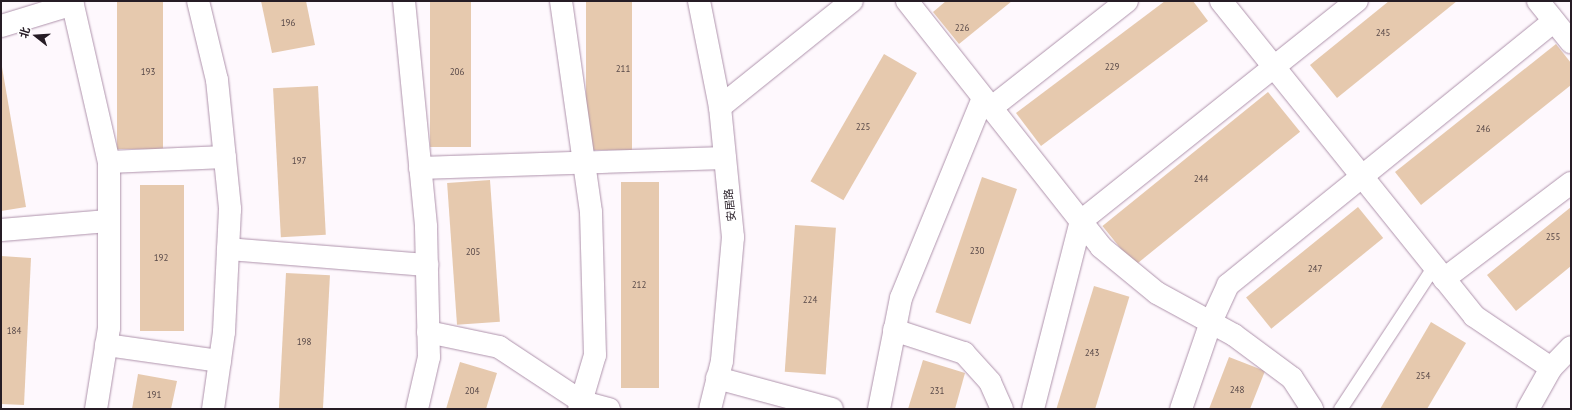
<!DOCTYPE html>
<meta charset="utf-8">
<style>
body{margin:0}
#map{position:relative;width:1572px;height:410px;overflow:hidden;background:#fef8fd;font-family:"PT Sans","Noto Sans SC",sans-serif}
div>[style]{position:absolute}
.building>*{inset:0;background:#e6c9ae;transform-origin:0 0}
.roads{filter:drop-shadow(0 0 1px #af93ac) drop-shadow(0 0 1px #af93ac)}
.service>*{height:13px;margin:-6.5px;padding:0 6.5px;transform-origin:6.5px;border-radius:6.5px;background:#fff}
.minor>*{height:22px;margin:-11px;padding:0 11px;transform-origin:11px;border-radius:11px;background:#fff}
span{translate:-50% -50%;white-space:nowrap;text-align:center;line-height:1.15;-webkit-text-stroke:3px #fff;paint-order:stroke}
.number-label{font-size:9px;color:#564747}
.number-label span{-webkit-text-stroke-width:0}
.street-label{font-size:11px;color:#261c25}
.frame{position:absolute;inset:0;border:2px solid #261c25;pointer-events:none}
.north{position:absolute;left:16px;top:16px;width:40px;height:40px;-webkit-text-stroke:3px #fff;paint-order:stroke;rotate:287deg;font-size:11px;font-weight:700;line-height:16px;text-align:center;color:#261c25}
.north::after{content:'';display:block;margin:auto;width:14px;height:18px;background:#261c25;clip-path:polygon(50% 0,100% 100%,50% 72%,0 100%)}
</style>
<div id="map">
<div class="building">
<div style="left:117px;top:1px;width:46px;height:148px"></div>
<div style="clip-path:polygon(261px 1px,306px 1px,315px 45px,272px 53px)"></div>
<div style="left:430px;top:1px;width:41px;height:146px"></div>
<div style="left:586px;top:1px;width:46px;height:149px"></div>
<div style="clip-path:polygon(946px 1px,1012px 1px,959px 44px,933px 12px)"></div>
<div style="clip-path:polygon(1165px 1px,1193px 1px,1208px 21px,1041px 146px,1016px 113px)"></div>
<div style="clip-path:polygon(1389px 1px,1457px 1px,1337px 98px,1310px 65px)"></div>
<div style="clip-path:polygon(1556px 44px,1571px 63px,1571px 85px,1421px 205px,1395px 172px)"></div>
<div style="left:884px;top:54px;width:38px;height:147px;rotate:30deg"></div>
<div style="clip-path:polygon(2px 67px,26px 207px,1px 211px,1px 68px)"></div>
<div style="left:318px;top:86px;width:149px;height:45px;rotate:87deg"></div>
<div style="left:1268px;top:92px;width:51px;height:213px;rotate:51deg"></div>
<div style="left:982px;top:177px;width:37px;height:143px;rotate:19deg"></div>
<div style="left:490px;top:180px;width:142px;height:43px;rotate:86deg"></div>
<div style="left:621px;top:182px;width:38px;height:206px"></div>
<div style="left:140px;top:185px;width:44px;height:146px"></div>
<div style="left:1358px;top:207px;width:40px;height:144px;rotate:51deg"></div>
<div style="clip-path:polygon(1571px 207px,1571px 266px,1516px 311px,1487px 275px)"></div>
<div style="left:795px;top:225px;width:41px;height:147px;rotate:4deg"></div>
<div style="clip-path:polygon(1px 256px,31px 258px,24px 405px,1px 404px)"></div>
<div style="left:286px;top:273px;width:44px;height:136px;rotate:3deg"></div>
<div style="left:1094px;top:286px;width:37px;height:129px;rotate:17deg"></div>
<div style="clip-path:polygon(1431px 322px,1466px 343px,1427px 409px,1380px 409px)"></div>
<div style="clip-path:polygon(1229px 357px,1265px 371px,1250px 409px,1209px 409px)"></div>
<div style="clip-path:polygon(923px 360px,965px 373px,955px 409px,908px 409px)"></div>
<div style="clip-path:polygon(460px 362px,497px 373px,486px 409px,446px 409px)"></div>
<div style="clip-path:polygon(138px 374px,177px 381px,171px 409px,132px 409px)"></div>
</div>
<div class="roads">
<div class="service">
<div style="left:1340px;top:409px;width:171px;rotate:-56.7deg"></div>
</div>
<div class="minor">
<div style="left:72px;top:1px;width:165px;rotate:77.1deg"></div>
<div style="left:109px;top:162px;width:166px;rotate:90deg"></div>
<div style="left:109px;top:328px;width:82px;rotate:99.1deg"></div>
<div style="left:198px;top:1px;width:81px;rotate:76.5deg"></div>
<div style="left:217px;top:80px;width:130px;rotate:84.2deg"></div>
<div style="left:230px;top:209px;width:123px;rotate:92.8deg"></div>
<div style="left:224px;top:332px;width:78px;rotate:98.1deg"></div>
<div style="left:404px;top:1px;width:227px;rotate:84.4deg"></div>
<div style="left:426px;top:227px;width:130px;rotate:88.7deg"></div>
<div style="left:429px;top:357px;width:53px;rotate:103deg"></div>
<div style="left:561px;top:1px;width:213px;rotate:81.9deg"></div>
<div style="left:591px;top:212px;width:143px;rotate:88.4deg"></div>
<div style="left:595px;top:355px;width:56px;rotate:106.5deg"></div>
<div style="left:699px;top:1px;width:108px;rotate:78.8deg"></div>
<div style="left:720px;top:107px;width:131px;rotate:84.3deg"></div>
<div style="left:733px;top:237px;width:124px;rotate:95.1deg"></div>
<div style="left:722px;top:361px;width:49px;rotate:104deg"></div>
<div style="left:907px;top:1px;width:313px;rotate:51.7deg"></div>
<div style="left:1101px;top:247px;width:72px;rotate:39.4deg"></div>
<div style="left:1157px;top:293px;width:88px;rotate:28.6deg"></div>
<div style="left:1234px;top:335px;width:72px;rotate:36.6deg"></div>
<div style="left:1292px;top:378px;width:37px;rotate:57deg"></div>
<div style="left:1221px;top:1px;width:404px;rotate:51.2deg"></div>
<div style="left:1474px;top:316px;width:93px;rotate:34deg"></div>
<div style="left:1538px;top:1px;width:53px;rotate:51.2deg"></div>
<div style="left:1px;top:26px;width:75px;rotate:-17deg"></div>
<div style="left:720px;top:107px;width:169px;rotate:-38.8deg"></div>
<div style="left:991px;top:108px;width:173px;rotate:-38.2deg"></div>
<div style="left:109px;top:162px;width:116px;rotate:-2.5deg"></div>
<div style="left:420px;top:168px;width:305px;rotate:-1.9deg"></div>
<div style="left:1px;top:230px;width:108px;rotate:-4.8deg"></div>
<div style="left:228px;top:249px;width:200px;rotate:4.6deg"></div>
<div style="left:1444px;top:279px;width:159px;rotate:-37.1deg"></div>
<div style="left:894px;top:330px;width:74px;rotate:18.2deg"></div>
<div style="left:964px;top:353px;width:39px;rotate:48deg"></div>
<div style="left:990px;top:382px;width:30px;rotate:66deg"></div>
<div style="left:428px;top:332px;width:73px;rotate:11.9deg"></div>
<div style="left:499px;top:347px;width:100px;rotate:33.5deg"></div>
<div style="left:582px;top:402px;width:28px;rotate:15deg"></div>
<div style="left:106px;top:345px;width:115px;rotate:8deg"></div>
<div style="left:717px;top:378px;width:119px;rotate:15.1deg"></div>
<div style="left:879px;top:409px;width:113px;rotate:-78.8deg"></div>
<div style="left:901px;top:298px;width:216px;rotate:-67.7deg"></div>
<div style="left:1033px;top:409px;width:194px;rotate:-75.7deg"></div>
<div style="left:1081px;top:221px;width:353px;rotate:-38.6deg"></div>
<div style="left:1181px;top:409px;width:92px;rotate:-71deg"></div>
<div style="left:1211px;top:322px;width:41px;rotate:-65.3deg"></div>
<div style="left:1228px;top:285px;width:419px;rotate:-39deg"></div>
<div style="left:1528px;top:409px;width:47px;rotate:-60.7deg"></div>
<div style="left:1551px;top:368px;width:29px;rotate:-46deg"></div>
</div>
</div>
<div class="number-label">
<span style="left:288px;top:23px">196</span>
<span style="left:962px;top:28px">226</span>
<span style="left:1383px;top:33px">245</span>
<span style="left:1112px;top:67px">229</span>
<span style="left:623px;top:69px">211</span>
<span style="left:148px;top:72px">193</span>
<span style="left:457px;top:72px">206</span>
<span style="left:863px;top:127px">225</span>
<span style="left:1483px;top:129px">246</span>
<span style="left:299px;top:161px">197</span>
<span style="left:1201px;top:179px">244</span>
<span style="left:1553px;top:237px">255</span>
<span style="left:977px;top:251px">230</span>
<span style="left:473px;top:252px">205</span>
<span style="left:161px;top:258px">192</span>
<span style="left:1315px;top:269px">247</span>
<span style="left:639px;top:285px">212</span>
<span style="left:810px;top:300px">224</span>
<span style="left:14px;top:331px">184</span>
<span style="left:304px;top:342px">198</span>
<span style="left:1092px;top:353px">243</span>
<span style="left:1423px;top:376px">254</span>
<span style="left:1237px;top:390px">248</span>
<span style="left:472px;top:391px">204</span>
<span style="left:937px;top:391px">231</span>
<span style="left:154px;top:395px">191</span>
</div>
<div class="street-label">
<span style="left:730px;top:205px;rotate:-96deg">安居路</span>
</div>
<div class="frame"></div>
<div class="north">北</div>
</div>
